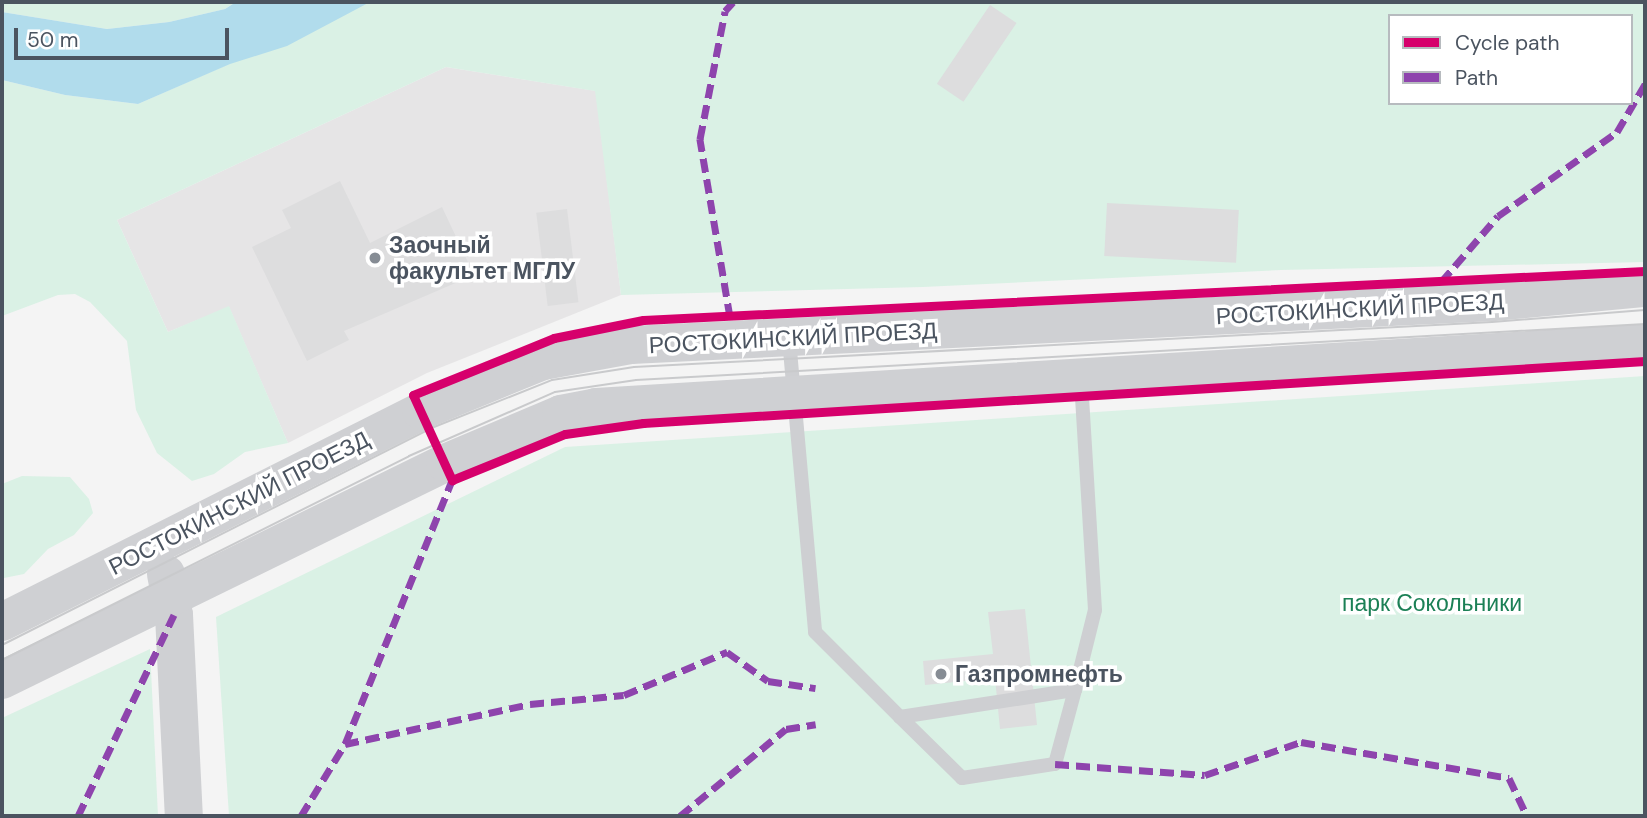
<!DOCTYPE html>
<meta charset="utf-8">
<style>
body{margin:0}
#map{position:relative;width:1647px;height:818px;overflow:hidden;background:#f4f4f4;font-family:"DM Sans",sans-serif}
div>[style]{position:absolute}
.education>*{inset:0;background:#e6e5e6}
.green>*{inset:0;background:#daf1e5}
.water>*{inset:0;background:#b1dcec}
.building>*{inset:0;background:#ddddde;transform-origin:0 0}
.lane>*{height:14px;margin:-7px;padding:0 7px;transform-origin:7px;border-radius:7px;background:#cecfd2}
.secondary>*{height:38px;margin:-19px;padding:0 19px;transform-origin:19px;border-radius:19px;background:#cfd0d3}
.tram>*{height:2px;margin:-1px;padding:0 1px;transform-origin:1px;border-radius:1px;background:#c9cacc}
.quiet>*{height:7px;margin-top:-3.5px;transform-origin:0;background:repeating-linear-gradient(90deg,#8e44ad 0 14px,transparent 0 21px)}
.cycleway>*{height:9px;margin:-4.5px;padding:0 4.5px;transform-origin:4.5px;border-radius:4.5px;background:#d6006c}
.dots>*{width:19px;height:19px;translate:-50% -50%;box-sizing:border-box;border:4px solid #fff;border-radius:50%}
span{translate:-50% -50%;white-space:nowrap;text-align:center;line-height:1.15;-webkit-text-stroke:7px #fff;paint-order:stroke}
.poi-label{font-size:23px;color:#4b5460;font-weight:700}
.left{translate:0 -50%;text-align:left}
.street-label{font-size:23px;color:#4b5460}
.park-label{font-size:23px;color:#1c8056}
.frame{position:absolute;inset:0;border:4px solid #4b5460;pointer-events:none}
.legend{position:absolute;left:1388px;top:14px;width:245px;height:91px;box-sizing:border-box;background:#fff;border:2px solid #b7bbbf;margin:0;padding:9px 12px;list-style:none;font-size:21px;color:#4b5460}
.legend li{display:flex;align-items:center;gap:14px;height:35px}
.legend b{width:35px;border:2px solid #b7bbbf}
.scale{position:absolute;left:14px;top:28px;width:215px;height:32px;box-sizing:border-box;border:4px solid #4b5460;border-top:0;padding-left:9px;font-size:21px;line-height:24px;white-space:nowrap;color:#4b5460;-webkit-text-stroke:5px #fff;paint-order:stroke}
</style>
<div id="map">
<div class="education">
<div style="clip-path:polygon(446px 67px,596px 91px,621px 295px,427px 373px,288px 443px,229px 307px,168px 332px,117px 220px)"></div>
</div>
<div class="green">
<div style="clip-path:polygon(2px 2px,236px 2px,225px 9px,169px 22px,107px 29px,2px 12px)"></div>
<div style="clip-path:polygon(evenodd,370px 2px,1645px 2px,1645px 262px,1281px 270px,923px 287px,621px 295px,595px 91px,446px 67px,117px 220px,168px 332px,229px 306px,288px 443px,245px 452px,214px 474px,192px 481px,157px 453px,136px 410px,127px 341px,90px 302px,75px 294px,58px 295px,2px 316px,2px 80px,65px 95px,138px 104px,370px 2px,1390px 16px,1631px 16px,1631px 103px,1390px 103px,1390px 16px)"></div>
<div style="clip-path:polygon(1645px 376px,1645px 816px,229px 816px,216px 617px,565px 447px)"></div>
<div style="clip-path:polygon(22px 476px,70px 477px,89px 499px,93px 513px,74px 535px,48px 549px,24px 574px,4px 578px,2px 484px)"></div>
<div style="clip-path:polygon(150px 649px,158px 816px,2px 816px,2px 718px)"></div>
</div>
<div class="water">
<div style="clip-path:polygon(236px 2px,370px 2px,287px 46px,230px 64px,138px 104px,65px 95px,2px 80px,2px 12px,107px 29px,169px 22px,225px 9px)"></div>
</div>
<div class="building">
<div style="left:990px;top:5px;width:32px;height:95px;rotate:34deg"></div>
<div style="clip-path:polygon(340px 181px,370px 243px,442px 207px,474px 275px,344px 331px,349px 340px,307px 361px,252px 247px,291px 228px,282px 210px)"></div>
<div style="left:1107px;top:203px;width:132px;height:53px;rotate:3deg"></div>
<div style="left:567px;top:209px;width:94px;height:31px;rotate:83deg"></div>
<div style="clip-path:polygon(1025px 609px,1037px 725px,1000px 729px,995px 678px,925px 685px,923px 661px,993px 654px,988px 612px)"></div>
</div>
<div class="lane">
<div style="left:789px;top:339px;width:294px;rotate:84.9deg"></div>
<div style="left:815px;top:632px;width:120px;rotate:45deg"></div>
<div style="left:900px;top:717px;width:177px;rotate:-8.8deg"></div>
<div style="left:1075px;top:690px;width:82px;rotate:-76deg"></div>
<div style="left:1095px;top:610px;width:230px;rotate:-93.5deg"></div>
<div style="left:900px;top:717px;width:87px;rotate:44.5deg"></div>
<div style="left:962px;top:778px;width:94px;rotate:-8.6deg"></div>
<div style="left:1055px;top:764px;width:77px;rotate:-74.9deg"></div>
</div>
<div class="secondary">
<div style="left:166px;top:574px;width:42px;rotate:79deg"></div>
<div style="left:174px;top:615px;width:201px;rotate:87.2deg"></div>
<div style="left:2px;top:622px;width:469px;rotate:-26.7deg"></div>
<div style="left:421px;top:411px;width:132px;rotate:-22.3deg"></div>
<div style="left:543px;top:361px;width:89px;rotate:-10.3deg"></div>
<div style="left:631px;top:345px;width:863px;rotate:-2.86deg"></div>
<div style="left:1493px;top:302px;width:153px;rotate:-5.3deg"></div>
<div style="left:2px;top:680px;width:493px;rotate:-26.1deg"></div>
<div style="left:445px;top:463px;width:126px;rotate:-22.9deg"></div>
<div style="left:561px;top:414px;width:36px;rotate:-11deg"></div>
<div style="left:596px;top:407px;width:1051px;rotate:-3.49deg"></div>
</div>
<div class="tram">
<div style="left:2px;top:645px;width:479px;rotate:-26.8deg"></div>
<div style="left:429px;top:429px;width:132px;rotate:-21.7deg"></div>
<div style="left:552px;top:380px;width:83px;rotate:-9deg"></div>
<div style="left:634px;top:367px;width:859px;rotate:-3deg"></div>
<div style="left:1492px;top:322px;width:153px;rotate:-4.5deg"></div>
<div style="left:2px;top:660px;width:455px;rotate:-26.6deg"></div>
<div style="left:409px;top:456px;width:159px;rotate:-23.7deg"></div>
<div style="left:555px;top:392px;width:82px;rotate:-8.4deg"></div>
<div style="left:636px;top:380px;width:1011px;rotate:-3.18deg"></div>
</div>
<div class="quiet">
<div style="left:1441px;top:282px;width:87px;rotate:-49.2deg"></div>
<div style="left:1498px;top:216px;width:146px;rotate:-35.2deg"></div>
<div style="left:1617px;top:132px;width:56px;rotate:-59.7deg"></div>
<div style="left:730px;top:317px;width:181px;rotate:-99.6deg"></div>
<div style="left:700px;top:139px;width:130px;rotate:-78.9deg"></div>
<div style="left:725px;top:11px;width:12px;rotate:-48deg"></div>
<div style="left:345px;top:744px;width:189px;rotate:-12.2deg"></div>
<div style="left:530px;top:704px;width:94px;rotate:-5.5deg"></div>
<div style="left:624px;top:695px;width:112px;rotate:-22.7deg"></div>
<div style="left:727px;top:652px;width:50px;rotate:35.3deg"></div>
<div style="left:768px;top:681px;width:48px;rotate:8.5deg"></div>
<div style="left:1055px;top:764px;width:150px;rotate:4.2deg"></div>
<div style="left:1205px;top:775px;width:102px;rotate:-19deg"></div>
<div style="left:1301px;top:742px;width:211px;rotate:9.8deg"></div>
<div style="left:1509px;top:778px;width:42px;rotate:64.7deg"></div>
<div style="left:78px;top:816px;width:223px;rotate:-64.5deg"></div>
<div style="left:301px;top:816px;width:84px;rotate:-58.6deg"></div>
<div style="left:345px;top:744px;width:285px;rotate:-67.9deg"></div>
<div style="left:680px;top:816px;width:137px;rotate:-39.4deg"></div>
<div style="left:786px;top:729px;width:30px;rotate:-9deg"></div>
</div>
<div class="cycleway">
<div style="left:1645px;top:271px;width:1003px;rotate:177.2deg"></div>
<div style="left:643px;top:320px;width:91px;rotate:168.6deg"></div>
<div style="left:554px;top:338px;width:152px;rotate:158deg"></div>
<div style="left:413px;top:395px;width:94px;rotate:65.4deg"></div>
<div style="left:452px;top:480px;width:122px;rotate:-22.2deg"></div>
<div style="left:565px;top:434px;width:79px;rotate:-8deg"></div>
<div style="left:643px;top:423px;width:1004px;rotate:-3.54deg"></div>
</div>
<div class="dots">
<div style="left:375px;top:258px;background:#868c94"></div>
<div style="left:941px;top:674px;background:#868c94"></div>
</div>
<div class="poi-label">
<span class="left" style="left:389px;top:258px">Заочный<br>факультет МГЛУ</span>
<span class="left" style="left:955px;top:674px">Газпромнефть</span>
</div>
<div class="street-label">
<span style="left:1360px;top:309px;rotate:-3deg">РОСТОКИНСКИЙ ПРОЕЗД</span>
<span style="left:793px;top:338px;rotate:-3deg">РОСТОКИНСКИЙ ПРОЕЗД</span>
<span style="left:239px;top:503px;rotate:-27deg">РОСТОКИНСКИЙ ПРОЕЗД</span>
</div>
<div class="park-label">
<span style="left:1432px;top:603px">парк Сокольники</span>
</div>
<div class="frame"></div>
<ul class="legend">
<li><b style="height:9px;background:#d6006c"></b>Cycle path</li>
<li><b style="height:9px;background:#8e44ad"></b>Path</li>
</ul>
<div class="scale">50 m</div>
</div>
